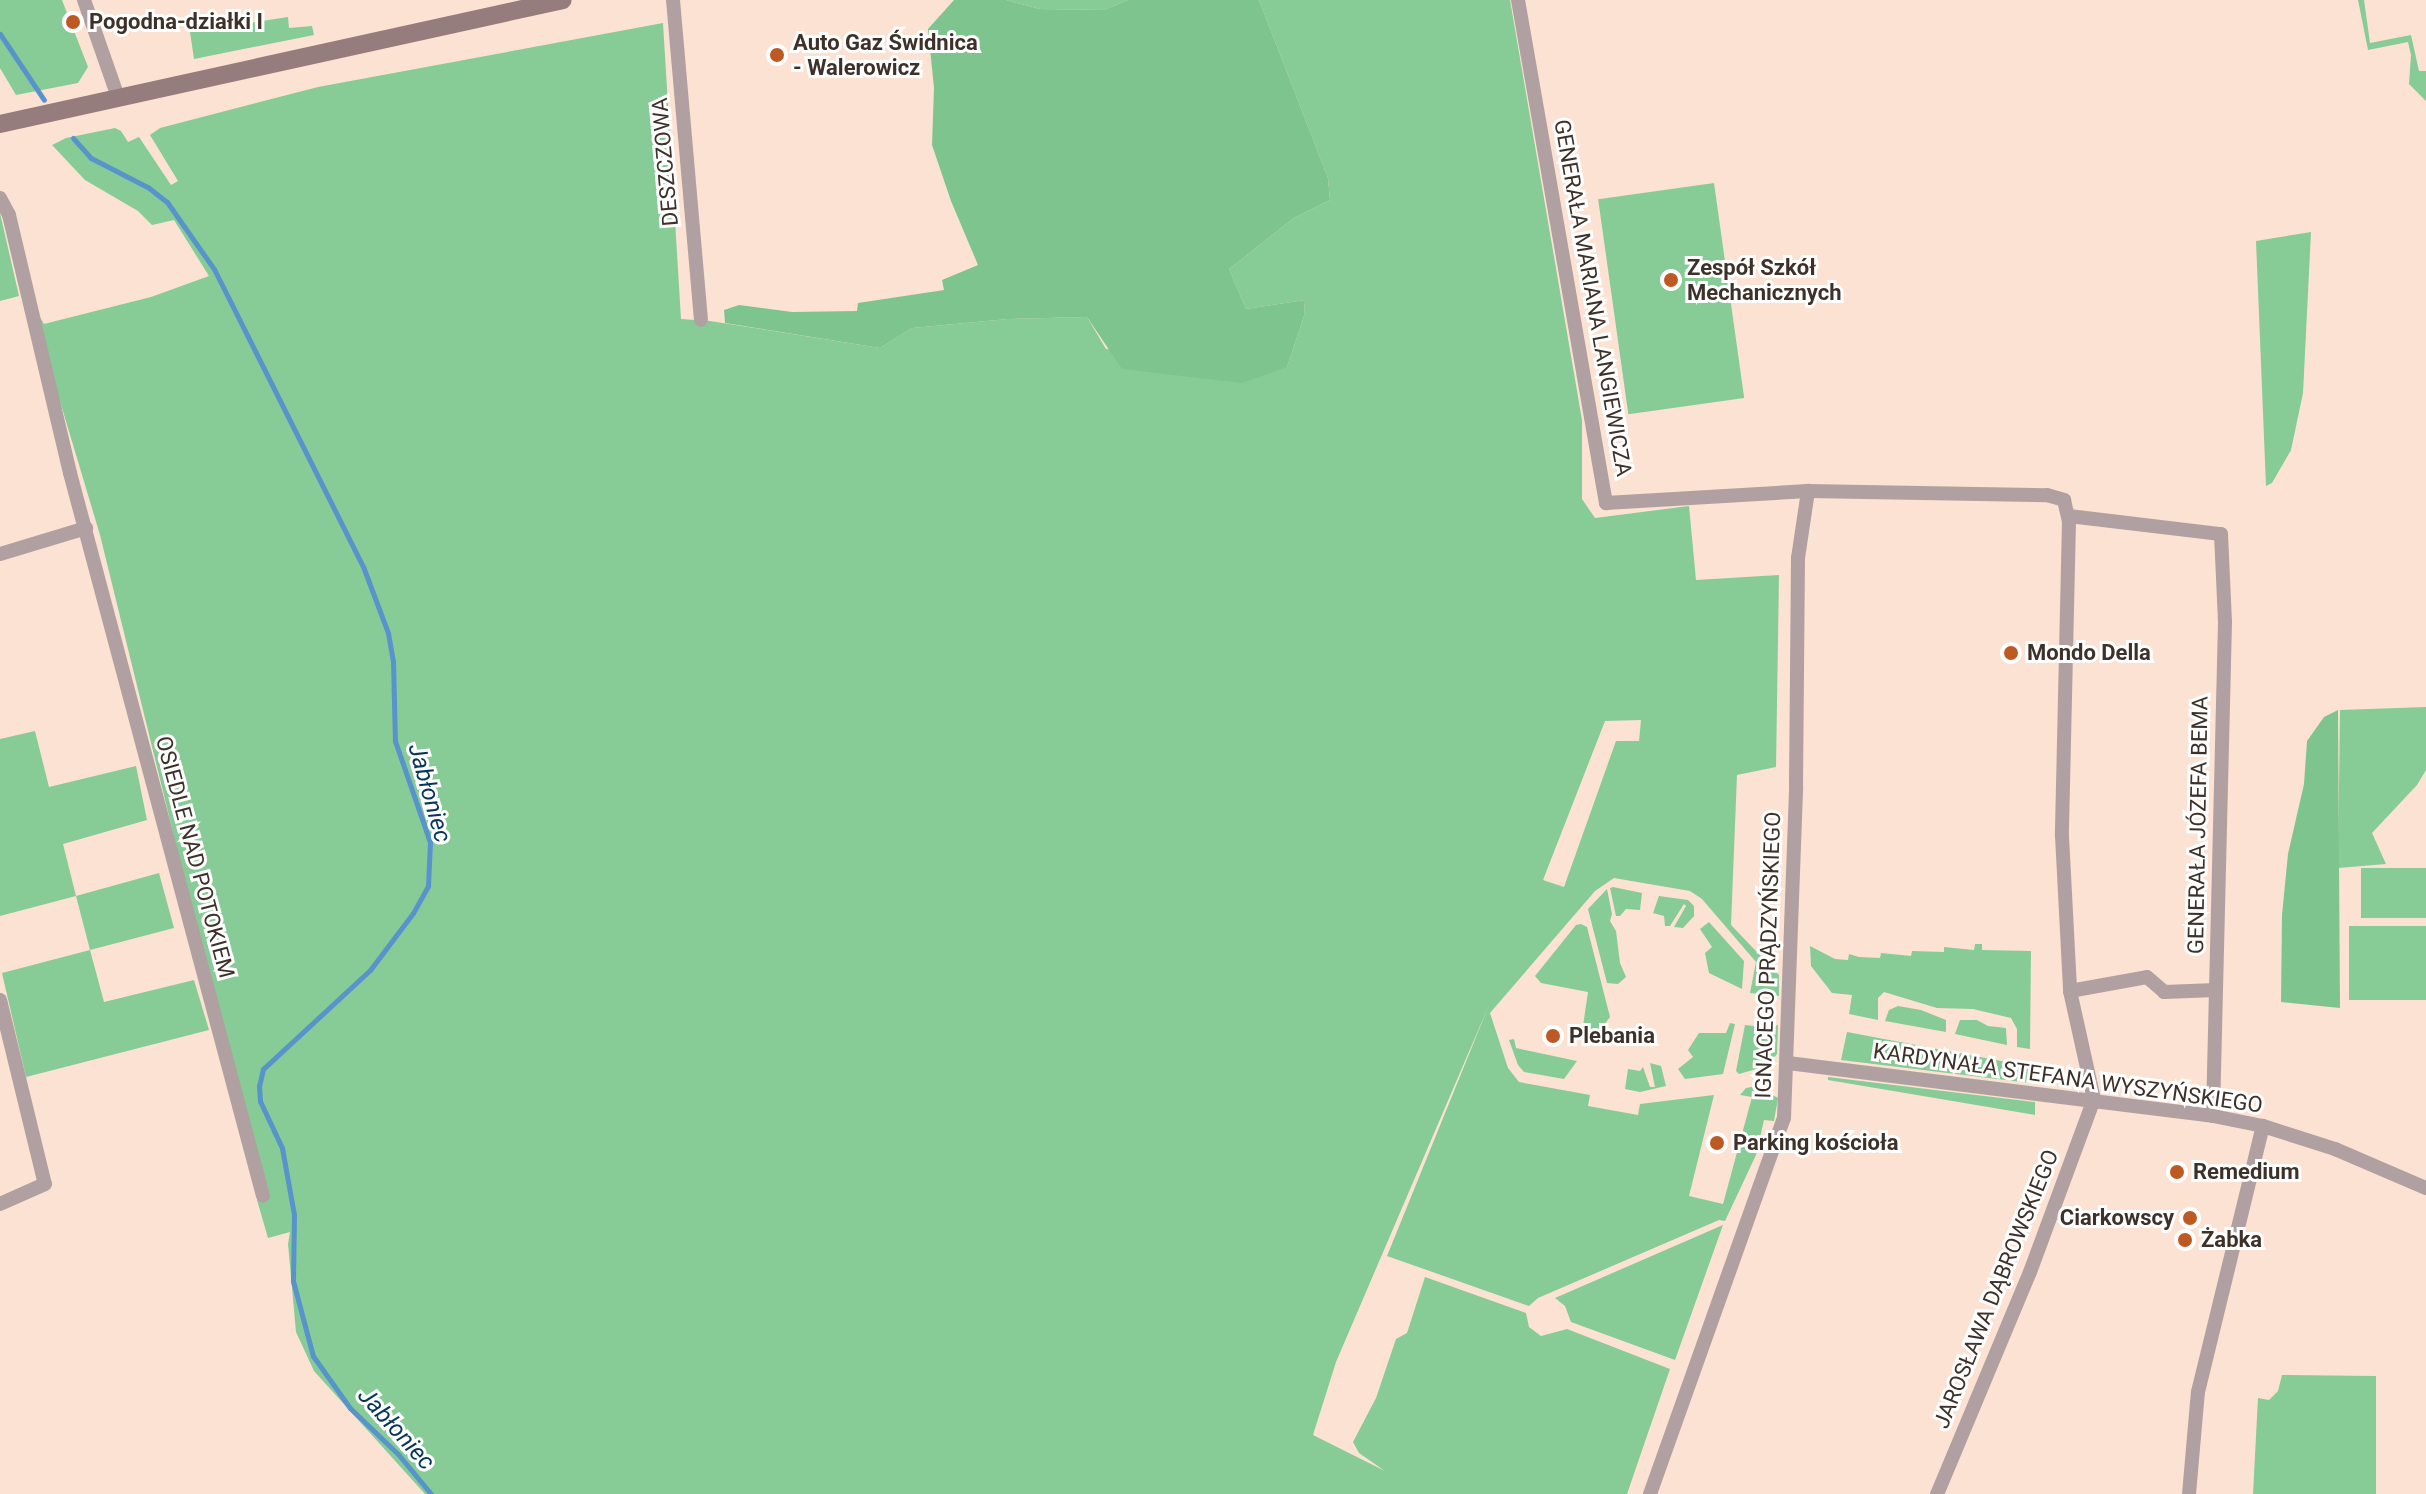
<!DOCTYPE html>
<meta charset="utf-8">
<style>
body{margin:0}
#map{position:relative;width:2426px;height:1494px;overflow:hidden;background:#fce2d2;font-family:Roboto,sans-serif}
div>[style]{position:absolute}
.green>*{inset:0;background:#87cb97;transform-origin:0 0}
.forest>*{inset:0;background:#7dc48f}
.stream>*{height:5px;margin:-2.5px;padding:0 2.5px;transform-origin:2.5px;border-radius:2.5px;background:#5794cb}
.street>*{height:14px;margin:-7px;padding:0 7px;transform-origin:7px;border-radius:7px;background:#b1a0a1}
.secondary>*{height:18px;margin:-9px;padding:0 9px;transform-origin:9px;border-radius:9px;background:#957d7e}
.dots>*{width:22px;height:22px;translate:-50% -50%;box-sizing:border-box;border:4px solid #fff;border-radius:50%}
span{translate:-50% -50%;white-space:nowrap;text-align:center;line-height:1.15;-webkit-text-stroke:6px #fff;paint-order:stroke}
.poi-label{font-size:22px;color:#3d3129;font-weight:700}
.left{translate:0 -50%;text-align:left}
.right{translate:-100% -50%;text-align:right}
.street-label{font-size:22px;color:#3d3129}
.water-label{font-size:24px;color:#06365b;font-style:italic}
</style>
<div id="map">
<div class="green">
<div style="clip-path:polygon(0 0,62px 0,88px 67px,78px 83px,16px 95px,0 68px)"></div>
<div style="clip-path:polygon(1006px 0,1128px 0,1104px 10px,1040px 9px)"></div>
<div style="clip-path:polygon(evenodd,1259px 0,1510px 0,1582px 420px,1582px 499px,1595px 518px,1689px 506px,1696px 580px,1779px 575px,1776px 767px,1737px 775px,1731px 925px,1779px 975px,1779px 996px,1750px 993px,1756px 962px,1702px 899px,1690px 891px,1614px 878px,1595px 891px,1490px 1013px,1508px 1068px,1519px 1082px,1590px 1095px,1588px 1106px,1638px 1115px,1640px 1104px,1714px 1095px,1689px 1196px,1723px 1204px,1752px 1097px,1740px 1095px,1746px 1088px,1757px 1086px,1778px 1098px,1774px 1121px,1764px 1120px,1756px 1155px,1725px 1221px,1719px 1220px,1538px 1298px,1529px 1306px,1387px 1256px,1489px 1005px,1336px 1362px,1313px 1435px,1385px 1471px,1359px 1453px,1353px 1442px,1376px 1398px,1396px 1339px,1407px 1333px,1425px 1277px,1526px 1313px,1529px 1327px,1541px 1336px,1567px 1329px,1670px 1369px,1627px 1494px,425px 1494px,314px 1371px,296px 1332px,288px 1244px,290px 1232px,268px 1238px,257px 1200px,270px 1196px,228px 1056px,100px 535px,30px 301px,44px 324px,151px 297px,209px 276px,174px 220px,152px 225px,138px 211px,85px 180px,52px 145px,66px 138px,115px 128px,121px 131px,128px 142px,139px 137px,171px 185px,178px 181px,150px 135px,160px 128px,318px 87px,663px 23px,681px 319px,710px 321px,880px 348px,912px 328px,1008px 319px,1087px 317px,1106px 349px,1287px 367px,1304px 316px,1305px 300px,1246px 309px,1229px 269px,1294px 218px,1330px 200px,1328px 178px,1259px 0,1641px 720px,1639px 741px,1616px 741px,1564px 887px,1543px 880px,1605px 721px,1641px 720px)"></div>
<div style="clip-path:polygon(2358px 0,2364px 0,2370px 43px,2411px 35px,2419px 71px,2426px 71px,2426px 101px,2409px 84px,2411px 55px,2408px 42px,2368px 50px)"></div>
<div style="clip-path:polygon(288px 17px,289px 28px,312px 26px,314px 35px,194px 59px,190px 32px)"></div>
<div style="left:1714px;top:183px;width:217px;height:117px;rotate:82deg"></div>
<div style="clip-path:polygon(0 213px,19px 296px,0 301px)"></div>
<div style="clip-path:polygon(2311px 232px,2303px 393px,2291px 450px,2272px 483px,2266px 486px,2256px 241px)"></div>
<div style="clip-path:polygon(2426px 707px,2426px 770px,2417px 785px,2372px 833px,2386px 864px,2338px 868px,2340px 710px)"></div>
<div style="clip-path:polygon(35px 731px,49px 787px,136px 766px,147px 820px,63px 844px,76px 896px,159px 873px,174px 928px,90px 950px,104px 1002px,194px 980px,209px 1030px,26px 1077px,2px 973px,90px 950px,76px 896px,0 916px,0 739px)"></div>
<div style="left:2426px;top:868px;width:50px;height:65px;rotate:90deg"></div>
<div style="clip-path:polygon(1613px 887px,1642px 893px,1640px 910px,1626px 909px,1620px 916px,1616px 916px,1610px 888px)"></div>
<div style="clip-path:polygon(1607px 889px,1612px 914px,1610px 921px,1616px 931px,1620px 963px,1626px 977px,1618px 984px,1607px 983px,1588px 909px)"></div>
<div style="clip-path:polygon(1659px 896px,1688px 900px,1694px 906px,1694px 916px,1683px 928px,1674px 927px,1686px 906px,1684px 904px,1670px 926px,1665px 926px,1664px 916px,1653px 913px)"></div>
<div style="clip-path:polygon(1709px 922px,1744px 961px,1742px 989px,1709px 973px,1705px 953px,1712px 947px,1700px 929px)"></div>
<div style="clip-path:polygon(1581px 924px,1587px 927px,1610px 1017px,1604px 1025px,1606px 1031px,1593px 1029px,1591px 1034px,1583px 1032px,1583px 1026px,1588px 992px,1541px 983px,1535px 976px,1576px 925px)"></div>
<div style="left:2426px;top:926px;width:74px;height:77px;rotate:90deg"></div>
<div style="clip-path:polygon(1975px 944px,1982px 944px,1982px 950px,2031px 951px,2030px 1049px,2017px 1047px,2017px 1029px,2011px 1018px,1973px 1009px,1937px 1008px,1884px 992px,1878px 998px,1878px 1020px,1849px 1014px,1852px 995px,1832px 993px,1811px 966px,1810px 946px,1835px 959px,1848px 960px,1849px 954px,1859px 957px,1880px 958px,1881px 953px,1911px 956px,1912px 951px,1944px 952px,1944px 947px,1974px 950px)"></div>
<div style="clip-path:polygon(1898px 1006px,1921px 1010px,1946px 1020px,1946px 1032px,1885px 1021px,1889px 1010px)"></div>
<div style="clip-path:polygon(1960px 1020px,1977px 1020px,1988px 1026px,2006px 1028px,2007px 1045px,1955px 1034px)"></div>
<div style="clip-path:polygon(1730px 1023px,1735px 1024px,1723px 1074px,1685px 1079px,1678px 1069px,1693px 1057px,1688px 1050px,1699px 1033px,1726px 1033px)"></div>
<div style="clip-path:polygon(1745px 1025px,1765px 1027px,1760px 1036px,1766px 1037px,1768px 1027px,1778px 1025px,1777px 1054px,1767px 1066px,1739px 1074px,1736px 1071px)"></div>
<div style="clip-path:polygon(1847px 1032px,2033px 1067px,2030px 1083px,1841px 1060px)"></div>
<div style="clip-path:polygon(1514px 1039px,1516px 1048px,1577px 1061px,1564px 1079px,1524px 1072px,1518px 1065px,1509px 1040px)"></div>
<div style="clip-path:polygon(1650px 1063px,1661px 1066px,1666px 1086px,1640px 1092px,1625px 1089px,1628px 1069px,1640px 1071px,1643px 1067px,1650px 1087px,1655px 1087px)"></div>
<div style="clip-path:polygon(1828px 1077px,2035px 1102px,2035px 1115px,1828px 1080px)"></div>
<div style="clip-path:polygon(1723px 1225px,1675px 1360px,1571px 1322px,1565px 1306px,1555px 1298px)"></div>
<div style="clip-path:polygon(2282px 1375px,2376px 1376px,2376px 1494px,2253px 1494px,2258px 1398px,2269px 1400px,2278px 1391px)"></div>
</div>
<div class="forest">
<div style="clip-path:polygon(954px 0,1006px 0,1040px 9px,1104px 10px,1128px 0,1259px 0,1328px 178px,1330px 200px,1294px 218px,1229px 269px,1246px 309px,1305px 300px,1304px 316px,1287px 367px,1242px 383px,1122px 369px,1087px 317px,1008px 319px,912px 328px,880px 348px,725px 323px,724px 310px,739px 305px,792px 312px,857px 311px,858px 303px,944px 290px,942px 280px,978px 265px,951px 201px,932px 145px,934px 88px,928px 29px)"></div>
<div style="clip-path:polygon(2338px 710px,2340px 1008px,2281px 1002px,2282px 915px,2288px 854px,2304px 784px,2307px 741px,2324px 717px)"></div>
</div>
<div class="stream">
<div style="left:0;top:34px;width:79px;rotate:56.3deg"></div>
<div style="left:73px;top:138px;width:27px;rotate:48deg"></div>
<div style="left:91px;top:158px;width:65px;rotate:27.3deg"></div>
<div style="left:149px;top:188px;width:23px;rotate:38deg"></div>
<div style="left:167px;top:202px;width:82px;rotate:55deg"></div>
<div style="left:214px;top:269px;width:335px;rotate:63.4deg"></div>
<div style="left:364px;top:569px;width:68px;rotate:69.4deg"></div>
<div style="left:388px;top:633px;width:28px;rotate:80deg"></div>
<div style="left:393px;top:661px;width:80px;rotate:88.6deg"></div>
<div style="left:395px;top:741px;width:107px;rotate:70.9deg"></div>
<div style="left:430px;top:842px;width:44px;rotate:92.6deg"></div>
<div style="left:428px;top:886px;width:31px;rotate:119deg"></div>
<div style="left:413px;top:913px;width:71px;rotate:127deg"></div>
<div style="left:370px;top:970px;width:146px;rotate:137.2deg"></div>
<div style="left:263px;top:1069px;width:17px;rotate:103deg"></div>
<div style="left:259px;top:1086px;width:15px;rotate:86deg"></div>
<div style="left:260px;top:1101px;width:52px;rotate:64.9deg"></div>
<div style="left:282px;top:1148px;width:68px;rotate:79.8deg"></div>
<div style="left:294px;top:1215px;width:66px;rotate:90.9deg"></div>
<div style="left:293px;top:1281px;width:78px;rotate:75.1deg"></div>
<div style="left:313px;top:1356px;width:64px;rotate:54.6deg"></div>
<div style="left:350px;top:1408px;width:66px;rotate:43.8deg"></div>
<div style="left:398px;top:1454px;width:52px;rotate:50.5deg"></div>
</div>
<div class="street">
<div style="left:84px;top:0;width:103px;rotate:70.7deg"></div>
<div style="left:673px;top:0;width:321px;rotate:85deg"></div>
<div style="left:1518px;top:0;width:511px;rotate:80.08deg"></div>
<div style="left:1606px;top:503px;width:202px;rotate:-3.4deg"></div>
<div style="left:1808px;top:491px;width:239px;rotate:1deg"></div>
<div style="left:2047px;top:495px;width:18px;rotate:16deg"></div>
<div style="left:2064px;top:500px;width:22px;rotate:77deg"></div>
<div style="left:2069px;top:521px;width:315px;rotate:91.3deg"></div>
<div style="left:2062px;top:836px;width:155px;rotate:87deg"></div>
<div style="left:2070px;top:991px;width:111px;rotate:77.5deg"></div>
<div style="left:2094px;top:1099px;width:184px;rotate:110.3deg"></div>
<div style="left:2030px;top:1272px;width:241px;rotate:112.7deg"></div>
<div style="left:0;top:198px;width:19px;rotate:62deg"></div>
<div style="left:9px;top:215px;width:265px;rotate:76.7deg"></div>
<div style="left:70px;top:473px;width:748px;rotate:75.05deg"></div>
<div style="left:2069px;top:516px;width:153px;rotate:6.8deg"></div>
<div style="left:2221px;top:534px;width:88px;rotate:87.4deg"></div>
<div style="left:2225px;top:622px;width:494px;rotate:91.4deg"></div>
<div style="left:0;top:554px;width:90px;rotate:-16.8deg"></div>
<div style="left:2070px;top:991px;width:78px;rotate:-10.3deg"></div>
<div style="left:2147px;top:977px;width:23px;rotate:41deg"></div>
<div style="left:2164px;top:992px;width:52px;rotate:-2.2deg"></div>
<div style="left:0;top:1000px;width:189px;rotate:76.3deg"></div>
<div style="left:45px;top:1184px;width:49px;rotate:156deg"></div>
<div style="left:1788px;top:1063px;width:428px;rotate:7.1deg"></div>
<div style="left:2213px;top:1116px;width:51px;rotate:11.3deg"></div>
<div style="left:2263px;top:1126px;width:76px;rotate:17.7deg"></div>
<div style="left:2335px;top:1149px;width:99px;rotate:23.2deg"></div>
<div style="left:1650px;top:1494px;width:399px;rotate:-70.4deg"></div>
<div style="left:1784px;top:1118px;width:332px;rotate:-87.9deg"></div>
<div style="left:1796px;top:786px;width:228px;rotate:-89.5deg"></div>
<div style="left:1798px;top:558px;width:68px;rotate:-81.5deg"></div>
<div style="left:2189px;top:1494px;width:102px;rotate:-85deg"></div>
<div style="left:2198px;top:1392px;width:274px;rotate:-76.3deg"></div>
</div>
<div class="secondary">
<div style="left:0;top:124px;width:576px;rotate:-12.42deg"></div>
</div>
<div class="dots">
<div style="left:73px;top:22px;background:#bd5923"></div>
<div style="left:777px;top:55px;background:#bd5923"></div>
<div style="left:1671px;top:280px;background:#bd5923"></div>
<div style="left:2011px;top:653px;background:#bd5923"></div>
<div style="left:1553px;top:1036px;background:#bd5923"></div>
<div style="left:1717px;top:1143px;background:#bd5923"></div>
<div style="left:2177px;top:1172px;background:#bd5923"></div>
<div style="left:2190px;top:1218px;background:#bd5923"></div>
<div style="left:2185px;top:1240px;background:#bd5923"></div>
</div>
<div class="poi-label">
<span class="left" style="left:89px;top:22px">Pogodna-działki I</span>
<span class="left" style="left:793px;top:55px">Auto Gaz Świdnica<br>- Walerowicz</span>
<span class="left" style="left:1687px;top:280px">Zespół Szkół<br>Mechanicznych</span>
<span class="left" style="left:2027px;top:653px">Mondo Della</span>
<span class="left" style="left:1569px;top:1036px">Plebania</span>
<span class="left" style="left:1733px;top:1143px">Parking kościoła</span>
<span class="left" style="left:2193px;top:1172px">Remedium</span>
<span class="right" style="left:2174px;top:1218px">Ciarkowscy</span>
<span class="left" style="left:2201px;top:1240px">Żabka</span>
</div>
<div class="street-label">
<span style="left:665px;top:162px;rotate:-95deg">DESZCZOWA</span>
<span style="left:1593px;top:298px;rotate:80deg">GENERAŁA MARIANA LANGIEWICZA</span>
<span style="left:2198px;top:825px;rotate:-89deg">GENERAŁA JÓZEFA BEMA</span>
<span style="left:195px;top:857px;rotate:75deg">OSIEDLE NAD POTOKIEM</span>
<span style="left:1768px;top:955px;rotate:-88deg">IGNACEGO PRĄDZYŃSKIEGO</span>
<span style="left:2068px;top:1078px;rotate:8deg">KARDYNAŁA STEFANA WYSZYŃSKIEGO</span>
<span style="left:1996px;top:1289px;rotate:-68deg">JAROSŁAWA DĄBROWSKIEGO</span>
</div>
<div class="water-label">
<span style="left:429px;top:793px;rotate:74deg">Jabłoniec</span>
<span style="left:396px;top:1429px;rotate:48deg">Jabłoniec</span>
</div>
</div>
